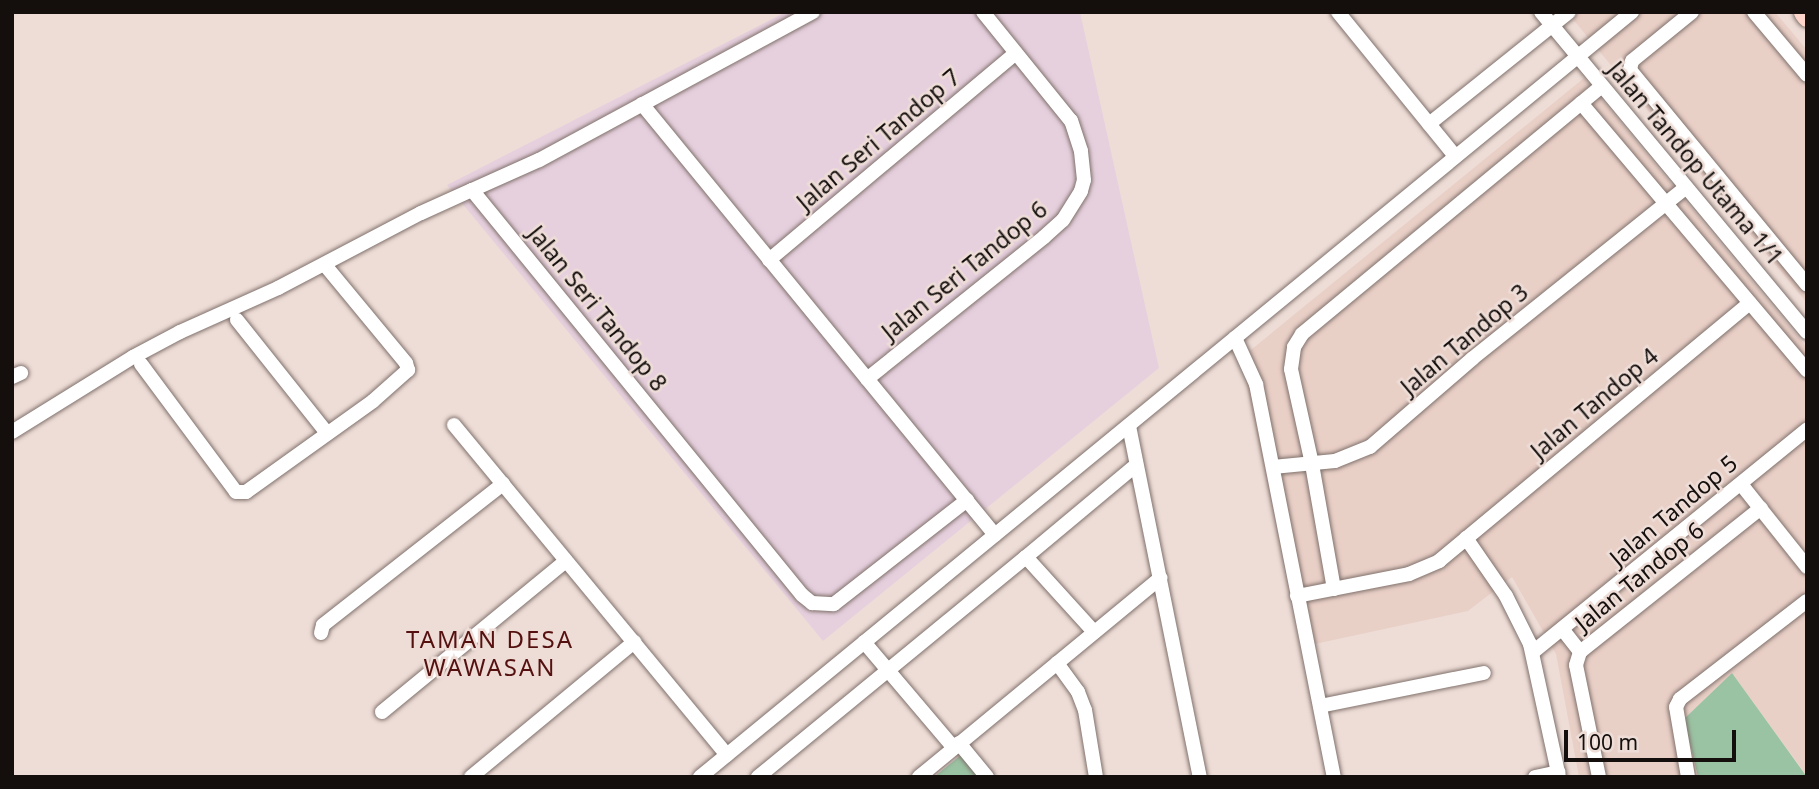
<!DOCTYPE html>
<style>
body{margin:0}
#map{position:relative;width:1819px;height:789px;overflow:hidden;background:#eeddd7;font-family:"Noto Sans",sans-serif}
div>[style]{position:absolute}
.built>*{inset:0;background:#e9d0c7}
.industrial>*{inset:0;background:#e6d0de}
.green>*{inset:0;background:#9ac3a3}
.roads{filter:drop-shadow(0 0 2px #80716c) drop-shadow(0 0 2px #80716c)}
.street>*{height:14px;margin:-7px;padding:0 7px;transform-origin:7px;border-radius:7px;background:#fff}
.primary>*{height:21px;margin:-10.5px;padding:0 10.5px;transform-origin:10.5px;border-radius:10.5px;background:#fed5cb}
span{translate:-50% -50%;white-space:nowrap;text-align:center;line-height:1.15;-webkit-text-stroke:5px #eeddd7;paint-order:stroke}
.street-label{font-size:23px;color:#140f0d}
.neighbourhood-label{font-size:24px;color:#551110;letter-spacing:2px}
.frame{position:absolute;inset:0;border:14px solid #140f0d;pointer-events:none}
.scale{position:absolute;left:1564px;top:730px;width:172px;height:32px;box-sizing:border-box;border:4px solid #140f0d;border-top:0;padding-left:9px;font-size:21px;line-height:24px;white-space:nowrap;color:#140f0d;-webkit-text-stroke:5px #eeddd7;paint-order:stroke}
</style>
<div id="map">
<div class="built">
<div style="clip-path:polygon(1567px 12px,1775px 12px,1807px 50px,1807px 303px)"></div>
<div style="clip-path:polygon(1584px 78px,1807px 348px,1807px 776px,1732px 673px,1684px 719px,1698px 777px,1579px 777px,1556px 654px,1512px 577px,1468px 611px,1301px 647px,1241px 358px)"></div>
</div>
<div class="industrial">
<div style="clip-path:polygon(786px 12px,1080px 12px,1159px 368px,823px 641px,447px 185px)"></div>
</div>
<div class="green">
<div style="clip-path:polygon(1732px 673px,1807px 777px,1698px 777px,1684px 719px)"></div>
<div style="clip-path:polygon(961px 755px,980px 777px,934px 777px)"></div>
</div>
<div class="roads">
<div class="street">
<div style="left:813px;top:12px;width:311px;rotate:151.6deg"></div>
<div style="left:539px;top:160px;width:73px;rotate:155.9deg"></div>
<div style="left:472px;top:190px;width:522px;rotate:50.83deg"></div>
<div style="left:802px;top:595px;width:13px;rotate:39deg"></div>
<div style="left:812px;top:603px;width:22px;rotate:3deg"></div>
<div style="left:834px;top:604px;width:169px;rotate:-38deg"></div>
<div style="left:1338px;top:12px;width:186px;rotate:50.9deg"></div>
<div style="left:1541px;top:12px;width:416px;rotate:50.3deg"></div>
<div style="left:1692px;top:12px;width:77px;rotate:140.8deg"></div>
<div style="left:1632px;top:61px;width:9px;rotate:103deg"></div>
<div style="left:1630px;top:70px;width:278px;rotate:50.5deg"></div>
<div style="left:1754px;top:12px;width:82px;rotate:49.9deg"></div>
<div style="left:1581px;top:103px;width:350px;rotate:49.8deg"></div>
<div style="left:642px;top:104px;width:557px;rotate:50.68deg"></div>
<div style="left:1429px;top:124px;width:179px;rotate:-38.7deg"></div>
<div style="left:769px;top:260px;width:322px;rotate:-40deg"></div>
<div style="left:237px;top:320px;width:144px;rotate:51.5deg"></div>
<div style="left:1235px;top:338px;width:51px;rotate:65.5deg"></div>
<div style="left:1256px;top:384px;width:401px;rotate:78.8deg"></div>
<div style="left:141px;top:364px;width:159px;rotate:53.4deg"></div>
<div style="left:236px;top:492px;width:10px"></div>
<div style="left:246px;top:492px;width:156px;rotate:-35.6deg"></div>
<div style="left:373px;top:401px;width:47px;rotate:-41.5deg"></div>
<div style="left:408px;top:370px;width:7px;rotate:-106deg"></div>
<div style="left:406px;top:363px;width:127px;rotate:-129.6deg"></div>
<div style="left:12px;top:377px;width:10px;rotate:-24deg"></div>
<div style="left:867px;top:379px;width:227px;rotate:-38.7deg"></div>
<div style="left:1044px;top:237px;width:25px;rotate:-42deg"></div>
<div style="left:1063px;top:220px;width:34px;rotate:-58deg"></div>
<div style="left:1081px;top:191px;width:11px;rotate:-75deg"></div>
<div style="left:1084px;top:180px;width:29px;rotate:-96deg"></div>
<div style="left:1081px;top:151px;width:32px;rotate:-108deg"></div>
<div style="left:1071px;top:121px;width:140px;rotate:-128.9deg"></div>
<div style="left:454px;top:425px;width:428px;rotate:50.4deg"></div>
<div style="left:1129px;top:426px;width:358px;rotate:78.6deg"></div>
<div style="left:12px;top:432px;width:142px;rotate:-31.8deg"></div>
<div style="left:133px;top:357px;width:53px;rotate:-28deg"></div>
<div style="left:180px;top:332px;width:107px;rotate:-24.2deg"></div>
<div style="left:278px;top:288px;width:161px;rotate:-27.7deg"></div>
<div style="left:421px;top:213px;width:56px;rotate:-24.3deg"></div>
<div style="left:1273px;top:467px;width:62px;rotate:-5.5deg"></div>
<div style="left:1335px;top:461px;width:38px;rotate:-22deg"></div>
<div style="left:1370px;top:447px;width:136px;rotate:-40.8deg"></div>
<div style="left:1473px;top:358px;width:272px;rotate:-38.7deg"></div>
<div style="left:1741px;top:484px;width:106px;rotate:51.5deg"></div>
<div style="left:1466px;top:538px;width:70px;rotate:55.4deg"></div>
<div style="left:1506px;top:596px;width:54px;rotate:63.4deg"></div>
<div style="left:1530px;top:644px;width:136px;rotate:77.7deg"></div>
<div style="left:1026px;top:557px;width:143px;rotate:-39.9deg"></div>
<div style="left:1334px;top:589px;width:127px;rotate:-100deg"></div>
<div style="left:1312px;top:464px;width:97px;rotate:-102.5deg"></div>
<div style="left:1291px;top:369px;width:22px;rotate:-82deg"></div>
<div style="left:1294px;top:347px;width:15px;rotate:-58deg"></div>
<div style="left:1302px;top:334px;width:389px;rotate:-39.6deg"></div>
<div style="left:1297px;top:596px;width:114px;rotate:-11.1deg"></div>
<div style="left:1409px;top:574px;width:33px;rotate:-23deg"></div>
<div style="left:1439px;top:561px;width:404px;rotate:-39.7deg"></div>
<div style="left:1563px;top:630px;width:28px;rotate:52deg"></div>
<div style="left:321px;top:633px;width:8px;rotate:-76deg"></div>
<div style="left:323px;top:625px;width:229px;rotate:-38.1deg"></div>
<div style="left:864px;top:642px;width:139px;rotate:49.7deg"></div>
<div style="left:1533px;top:652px;width:353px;rotate:-39.1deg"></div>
<div style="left:1057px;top:663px;width:36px;rotate:54deg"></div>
<div style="left:1078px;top:692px;width:19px;rotate:69deg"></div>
<div style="left:1085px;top:710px;width:68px;rotate:80.7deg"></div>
<div style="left:1320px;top:706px;width:167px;rotate:-11.4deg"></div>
<div style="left:382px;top:712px;width:238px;rotate:-39.4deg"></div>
<div style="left:959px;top:743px;width:44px;rotate:50.5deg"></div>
<div style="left:471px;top:777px;width:212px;rotate:-39.6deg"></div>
<div style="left:700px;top:777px;width:1206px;rotate:-39.38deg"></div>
<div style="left:758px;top:777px;width:347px;rotate:-39.4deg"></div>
<div style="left:1026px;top:557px;width:101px;rotate:47.8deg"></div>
<div style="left:919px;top:777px;width:313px;rotate:-39.5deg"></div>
<div style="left:1535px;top:777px;width:24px;rotate:-12deg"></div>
<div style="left:1599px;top:777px;width:114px;rotate:-101.6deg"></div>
<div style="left:1576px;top:665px;width:14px;rotate:-73deg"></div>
<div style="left:1580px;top:652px;width:231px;rotate:-38.5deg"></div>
<div style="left:1688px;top:777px;width:71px;rotate:-99.7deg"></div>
<div style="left:1676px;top:707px;width:9px;rotate:-63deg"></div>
<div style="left:1680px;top:699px;width:160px;rotate:-37.7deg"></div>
</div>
<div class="primary">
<div style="left:1804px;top:12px;width:5px;rotate:53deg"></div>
</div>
</div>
<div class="street-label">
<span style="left:878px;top:139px;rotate:-40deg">Jalan Seri Tandop 7</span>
<span style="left:1696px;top:163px;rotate:50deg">Jalan Tandop Utama 1/1</span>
<span style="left:964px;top:270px;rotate:-39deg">Jalan Seri Tandop 6</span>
<span style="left:598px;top:308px;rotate:51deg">Jalan Seri Tandop 8</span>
<span style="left:1464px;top:339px;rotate:-40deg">Jalan Tandop 3</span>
<span style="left:1594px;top:403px;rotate:-40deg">Jalan Tandop 4</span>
<span style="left:1673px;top:510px;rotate:-40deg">Jalan Tandop 5</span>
<span style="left:1639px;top:576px;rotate:-39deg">Jalan Tandop 6</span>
</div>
<div class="neighbourhood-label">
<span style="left:490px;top:653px">TAMAN DESA<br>WAWASAN</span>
</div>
<div class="frame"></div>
<div class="scale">100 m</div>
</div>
